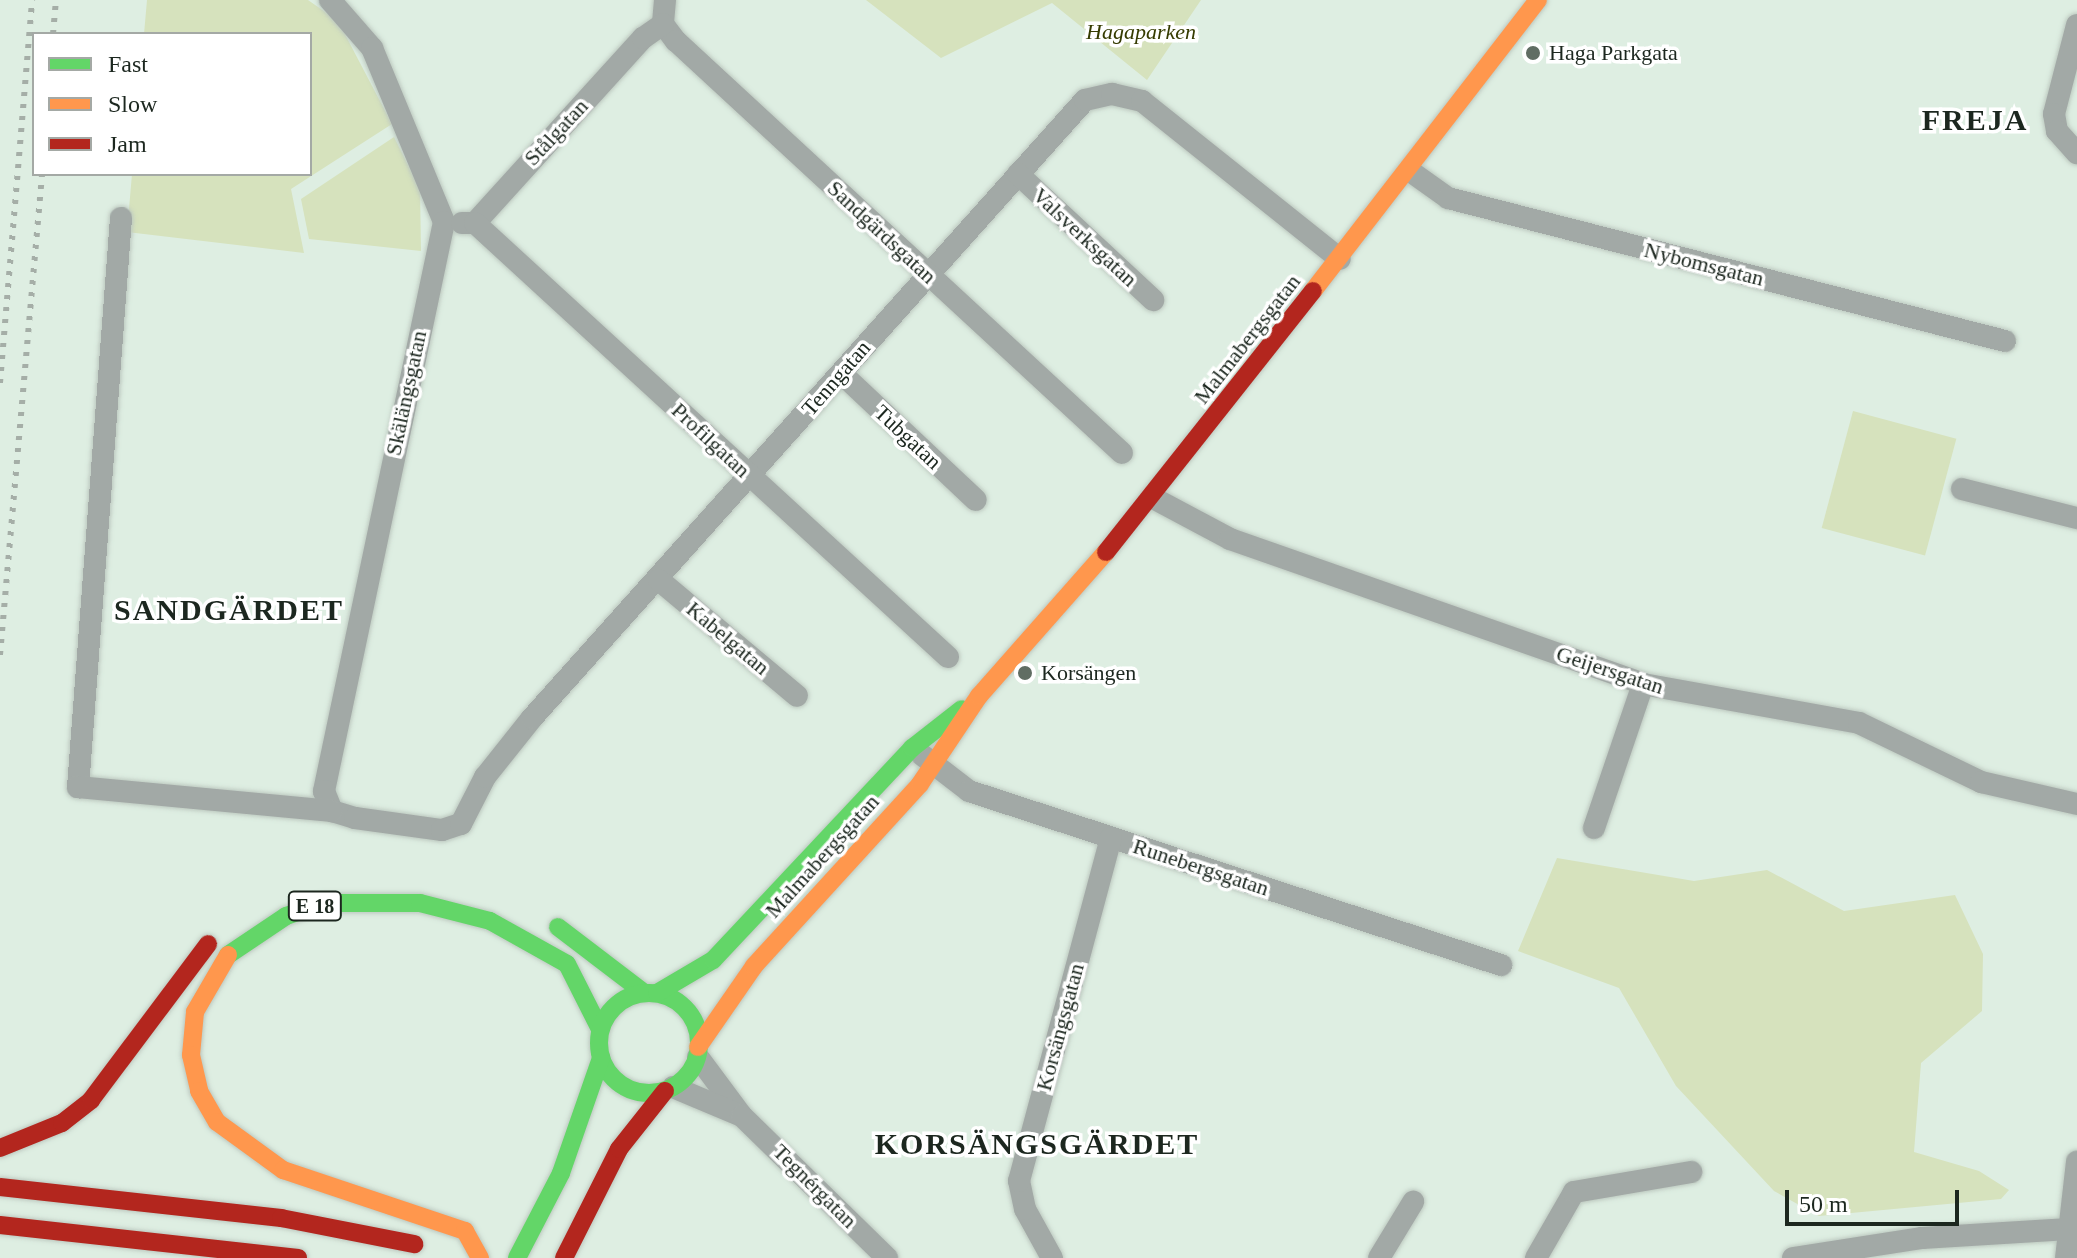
<!DOCTYPE html>
<meta charset="utf-8">
<style>
body{margin:0}
#map{position:relative;width:2077px;height:1258px;overflow:hidden;background:#deeee2;font-family:Georgia,serif}
div>[style]{position:absolute}
.green>*{inset:0;background:#d6e2bd;transform-origin:0 0}
.roads{filter:drop-shadow(0 0 2px #bdc9c0) drop-shadow(0 0 2px #bdc9c0)}
.street>*{height:22px;margin:-11px;padding:0 11px;transform-origin:11px;border-radius:11px;background:#a2a9a6}
.fast>*{height:18px;margin:-9px;padding:0 9px;transform-origin:9px;border-radius:9px;background:#63d668}
.fast>.ring{margin:-9px;padding:0;box-sizing:content-box;background:none;border:18px solid #63d668;border-radius:50%}
.slow>*{height:18px;margin:-9px;padding:0 9px;transform-origin:9px;border-radius:9px;background:#ff974d}
.jam>*{height:18px;margin:-9px;padding:0 9px;transform-origin:9px;border-radius:9px;background:#b3261e}
.rail>*{height:6px;margin-top:-3px;transform-origin:0;background:repeating-linear-gradient(90deg,#a5aea7 0 4px,transparent 0 12px)}
.dots>*{width:22px;height:22px;translate:-50% -50%;box-sizing:border-box;border:4px solid #fff;border-radius:50%}
span{translate:-50% -50%;white-space:nowrap;text-align:center;line-height:1.15;-webkit-text-stroke:7px #fff;paint-order:stroke}
.shield-label span{padding:2px 6px;background:#fff;border:2px solid;border-radius:6px;-webkit-text-stroke-width:0}
.shield-label{font-size:20px;color:#1c271f;font-weight:700}
.park-label{font-size:22px;color:#353b00;font-style:italic}
.poi-label{font-size:22px;color:#1c271f}
.left{translate:0 -50%;text-align:left}
.street-label{font-size:22px;color:#1c271f}
.district-label{font-size:30px;color:#1c271f;font-weight:700;letter-spacing:2px}
.legend{position:absolute;left:32px;top:32px;width:280px;height:144px;box-sizing:border-box;background:#fff;border:2px solid #a4a9a5;margin:0;padding:10px 14px;list-style:none;font-size:24px;color:#1c271f}
.legend li{display:flex;align-items:center;gap:16px;height:40px}
.legend b{width:40px;border:2px solid #a4a9a5}
.scale{position:absolute;left:1785px;top:1190px;width:174px;height:36px;box-sizing:border-box;border:4px solid #1c271f;border-top:0;padding-left:10px;font-size:24px;line-height:28px;white-space:nowrap;color:#1c271f;-webkit-text-stroke:6px #fff;paint-order:stroke}
</style>
<div id="map">
<div class="green">
<div style="clip-path:polygon(147px 0,308px 0,338px 21px,392px 124px,291px 189px,304px 253px,127px 232px,132px 174px,310px 174px,310px 34px,144px 34px)"></div>
<div style="clip-path:polygon(866px 0,1201px 0,1147px 80px,1052px 3px,941px 58px)"></div>
<div style="clip-path:polygon(394px 137px,420px 189px,421px 251px,309px 239px,301px 199px)"></div>
<div style="left:1853px;top:411px;width:107px;height:121px;rotate:15deg"></div>
<div style="clip-path:polygon(1557px 858px,1694px 881px,1767px 870px,1844px 911px,1955px 895px,1983px 954px,1982px 1011px,1921px 1063px,1914px 1152px,1979px 1171px,2009px 1190px,2001px 1199px,1819px 1216px,1774px 1191px,1676px 1086px,1619px 988px,1518px 951px)"></div>
</div>
<div class="roads">
<div class="street">
<div style="left:330px;top:0;width:64px;rotate:48.8deg"></div>
<div style="left:372px;top:48px;width:188px;rotate:67.5deg"></div>
<div style="left:444px;top:222px;width:582px;rotate:101.91deg"></div>
<div style="left:324px;top:791px;width:22px;rotate:68deg"></div>
<div style="left:332px;top:811px;width:24px;rotate:17deg"></div>
<div style="left:355px;top:818px;width:88px;rotate:7.9deg"></div>
<div style="left:442px;top:830px;width:20px;rotate:-18deg"></div>
<div style="left:461px;top:824px;width:53px;rotate:-62.9deg"></div>
<div style="left:485px;top:777px;width:75px;rotate:-51.5deg"></div>
<div style="left:532px;top:718px;width:829px;rotate:-48.18deg"></div>
<div style="left:1085px;top:100px;width:28px;rotate:-13deg"></div>
<div style="left:1112px;top:94px;width:31px;rotate:13deg"></div>
<div style="left:1142px;top:101px;width:253px;rotate:38.6deg"></div>
<div style="left:665px;top:0;width:24px;rotate:95deg"></div>
<div style="left:663px;top:24px;width:21px;rotate:53deg"></div>
<div style="left:676px;top:41px;width:607px;rotate:42.73deg"></div>
<div style="left:2077px;top:25px;width:92px;rotate:104.5deg"></div>
<div style="left:2054px;top:114px;width:17px;rotate:80deg"></div>
<div style="left:2057px;top:131px;width:30px;rotate:48deg"></div>
<div style="left:1410px;top:171px;width:47px;rotate:35.4deg"></div>
<div style="left:1448px;top:198px;width:575px;rotate:14.4deg"></div>
<div style="left:1018px;top:174px;width:185px;rotate:43deg"></div>
<div style="left:121px;top:218px;width:571px;rotate:94.32deg"></div>
<div style="left:78px;top:787px;width:255px;rotate:5.4deg"></div>
<div style="left:462px;top:223px;width:13px"></div>
<div style="left:475px;top:223px;width:250px;rotate:-47.8deg"></div>
<div style="left:643px;top:38px;width:24px;rotate:-35deg"></div>
<div style="left:475px;top:223px;width:642px;rotate:42.54deg"></div>
<div style="left:841px;top:373px;width:185px;rotate:43.3deg"></div>
<div style="left:1962px;top:489px;width:119px;rotate:14.2deg"></div>
<div style="left:1153px;top:498px;width:87px;rotate:28deg"></div>
<div style="left:1230px;top:539px;width:438px;rotate:19.3deg"></div>
<div style="left:1643px;top:684px;width:219px;rotate:10.2deg"></div>
<div style="left:1859px;top:723px;width:136px;rotate:25.8deg"></div>
<div style="left:1981px;top:782px;width:98px;rotate:12.9deg"></div>
<div style="left:659px;top:580px;width:180px;rotate:40deg"></div>
<div style="left:922px;top:755px;width:59px;rotate:37.5deg"></div>
<div style="left:969px;top:791px;width:560px;rotate:18.11deg"></div>
<div style="left:1594px;top:828px;width:152px;rotate:-71.2deg"></div>
<div style="left:698px;top:1057px;width:72px;rotate:53.4deg"></div>
<div style="left:673px;top:1087px;width:75px;rotate:22.8deg"></div>
<div style="left:742px;top:1116px;width:203px;rotate:44.4deg"></div>
<div style="left:1052px;top:1258px;width:56px;rotate:-118.9deg"></div>
<div style="left:1025px;top:1209px;width:29px;rotate:-102deg"></div>
<div style="left:1019px;top:1181px;width:355px;rotate:-75deg"></div>
<div style="left:1379px;top:1258px;width:66px;rotate:-58.7deg"></div>
<div style="left:1536px;top:1258px;width:76px;rotate:-60.1deg"></div>
<div style="left:1574px;top:1192px;width:119px;rotate:-9.7deg"></div>
<div style="left:1793px;top:1258px;width:131px;rotate:-8.8deg"></div>
<div style="left:1922px;top:1238px;width:147px;rotate:-3.5deg"></div>
<div style="left:2066px;top:1258px;width:97px;rotate:-83.5deg"></div>
</div>
<div class="fast">
<div style="left:558px;top:927px;width:107px;rotate:37.4deg"></div>
<div style="left:228px;top:955px;width:70px;rotate:-33.9deg"></div>
<div style="left:286px;top:916px;width:40px;rotate:-18.9deg"></div>
<div style="left:324px;top:903px;width:96px"></div>
<div style="left:420px;top:903px;width:72px;rotate:14.4deg"></div>
<div style="left:490px;top:921px;width:88px;rotate:29.2deg"></div>
<div style="left:567px;top:964px;width:73px;rotate:63.1deg"></div>
<div class="ring" style="left:599px;top:993px;width:82px;height:82px"></div>
<div style="left:657px;top:993px;width:65px;rotate:-30.5deg"></div>
<div style="left:713px;top:960px;width:291px;rotate:-46.8deg"></div>
<div style="left:912px;top:748px;width:63px;rotate:-38deg"></div>
<div style="left:517px;top:1258px;width:96px;rotate:-62.6deg"></div>
<div style="left:561px;top:1173px;width:122px;rotate:-70.8deg"></div>
</div>
<div class="slow">
<div style="left:1313px;top:291px;width:368px;rotate:-52.3deg"></div>
<div style="left:228px;top:955px;width:66px;rotate:120.1deg"></div>
<div style="left:195px;top:1012px;width:43px;rotate:95.3deg"></div>
<div style="left:191px;top:1055px;width:37px;rotate:77deg"></div>
<div style="left:199px;top:1091px;width:36px;rotate:60deg"></div>
<div style="left:217px;top:1122px;width:82px;rotate:36deg"></div>
<div style="left:283px;top:1170px;width:192px;rotate:18.5deg"></div>
<div style="left:465px;top:1231px;width:31px;rotate:61deg"></div>
<div style="left:698px;top:1047px;width:98px;rotate:-55.3deg"></div>
<div style="left:754px;top:966px;width:246px;rotate:-47.6deg"></div>
<div style="left:920px;top:784px;width:106px;rotate:-56.2deg"></div>
<div style="left:979px;top:696px;width:192px;rotate:-48.6deg"></div>
</div>
<div class="jam">
<div style="left:1106px;top:552px;width:333px;rotate:-51.6deg"></div>
<div style="left:0;top:1148px;width:67px;rotate:-22deg"></div>
<div style="left:62px;top:1123px;width:37px;rotate:-38deg"></div>
<div style="left:91px;top:1100px;width:195px;rotate:-53.1deg"></div>
<div style="left:0;top:1187px;width:283px;rotate:6.3deg"></div>
<div style="left:281px;top:1218px;width:136px;rotate:11.1deg"></div>
<div style="left:0;top:1225px;width:300px;rotate:6.3deg"></div>
<div style="left:564px;top:1258px;width:122px;rotate:-63.2deg"></div>
<div style="left:619px;top:1149px;width:74px;rotate:-51.6deg"></div>
</div>
</div>
<div class="rail">
<div style="left:53px;top:34px;width:34px;rotate:-85deg"></div>
<div style="left:0;top:383px;width:384px;rotate:-85.2deg"></div>
<div style="left:0;top:655px;width:483px;rotate:-85deg"></div>
</div>
<div class="dots">
<div style="left:1533px;top:53px;background:#606d63"></div>
<div style="left:1025px;top:673px;background:#606d63"></div>
</div>
<div class="shield-label">
<span style="left:315px;top:906px">E 18</span>
</div>
<div class="park-label">
<span style="left:1141px;top:32px">Hagaparken</span>
</div>
<div class="poi-label">
<span class="left" style="left:1549px;top:53px">Haga Parkgata</span>
<span class="left" style="left:1041px;top:673px">Korsängen</span>
</div>
<div class="street-label">
<span style="left:556px;top:132px;rotate:-47deg">Stålgatan</span>
<span style="left:882px;top:232px;rotate:43deg">Sandgärdsgatan</span>
<span style="left:1085px;top:237px;rotate:43deg">Valsverksgatan</span>
<span style="left:1704px;top:264px;rotate:14deg">Nybomsgatan</span>
<span style="left:1247px;top:339px;rotate:-52deg">Malmabergsgatan</span>
<span style="left:836px;top:378px;rotate:-49deg">Tenngatan</span>
<span style="left:406px;top:393px;rotate:-78deg">Skälängsgatan</span>
<span style="left:908px;top:437px;rotate:43deg">Tubgatan</span>
<span style="left:711px;top:440px;rotate:43deg">Profilgatan</span>
<span style="left:728px;top:638px;rotate:40deg">Kabelgatan</span>
<span style="left:1610px;top:670px;rotate:18deg">Geijersgatan</span>
<span style="left:822px;top:856px;rotate:-48deg">Malmabergsgatan</span>
<span style="left:1201px;top:867px;rotate:18deg">Runebergsgatan</span>
<span style="left:1060px;top:1027px;rotate:-75deg">Korsängsgatan</span>
<span style="left:815px;top:1186px;rotate:45deg">Tegnérgatan</span>
</div>
<div class="district-label">
<span style="left:1975px;top:120px">FREJA</span>
<span style="left:229px;top:610px">SANDGÄRDET</span>
<span style="left:1037px;top:1144px">KORSÄNGSGÄRDET</span>
</div>
<ul class="legend">
<li><b style="height:10px;background:#63d668"></b>Fast</li>
<li><b style="height:10px;background:#ff974d"></b>Slow</li>
<li><b style="height:10px;background:#b3261e"></b>Jam</li>
</ul>
<div class="scale">50 m</div>
</div>
